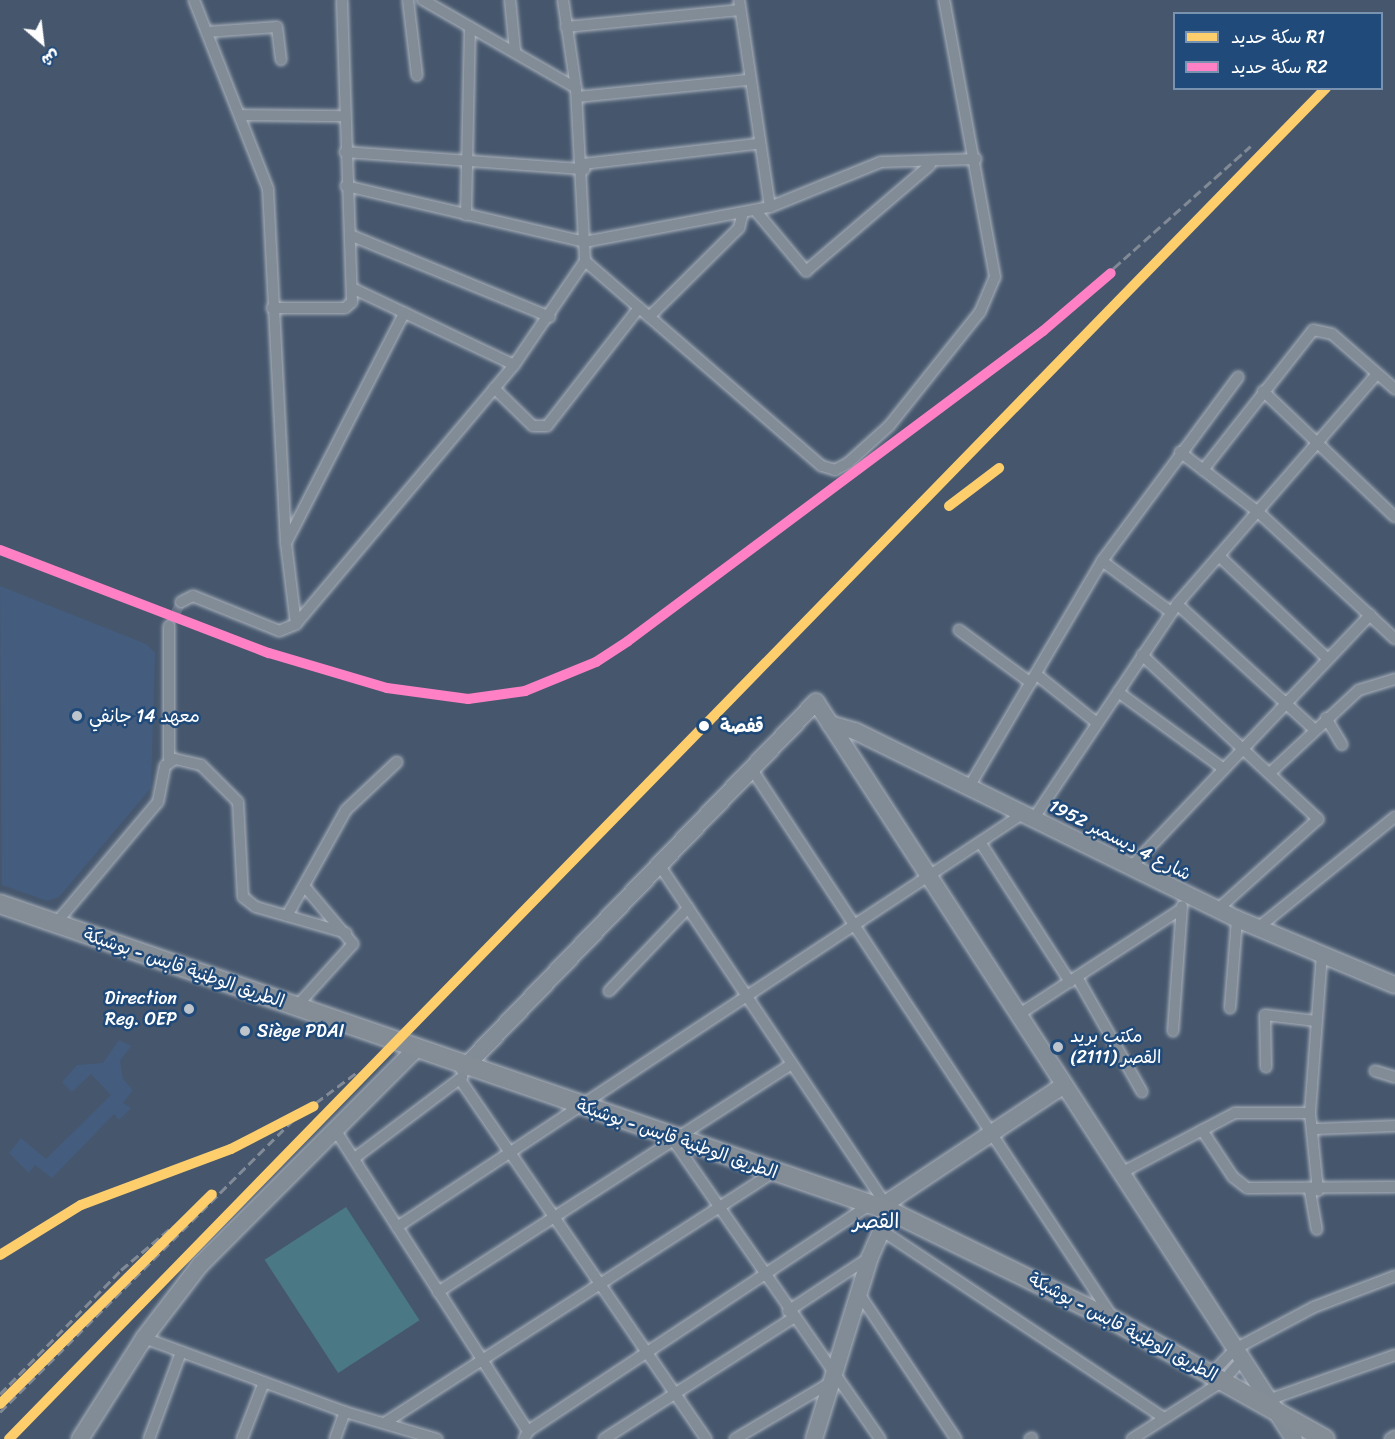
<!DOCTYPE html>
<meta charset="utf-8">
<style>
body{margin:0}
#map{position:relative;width:1395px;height:1439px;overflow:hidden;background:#46576d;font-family:Sriracha,"Playpen Sans Arabic",sans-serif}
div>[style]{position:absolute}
.built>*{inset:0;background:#445c7e}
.green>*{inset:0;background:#4a7885;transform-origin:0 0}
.street-tunnel>*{height:10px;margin-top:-5px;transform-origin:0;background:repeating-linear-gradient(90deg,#627083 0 10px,transparent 0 15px)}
.roads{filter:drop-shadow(0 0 2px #acb3bd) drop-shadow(0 0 2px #acb3bd)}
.street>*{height:10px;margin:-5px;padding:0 5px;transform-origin:5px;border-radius:5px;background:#828c97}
.secondary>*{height:16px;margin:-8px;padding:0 8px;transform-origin:8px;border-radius:8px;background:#828c97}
.primary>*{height:18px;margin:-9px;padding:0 9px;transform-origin:9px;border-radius:9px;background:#848d95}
.rail>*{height:3px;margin-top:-1.5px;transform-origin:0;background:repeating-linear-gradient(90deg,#818a96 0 9px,transparent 0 13.5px)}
.rail-1>*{height:10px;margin:-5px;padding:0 5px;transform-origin:5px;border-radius:5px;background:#fece6d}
.rail-2>*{height:10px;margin:-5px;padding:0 5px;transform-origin:5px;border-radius:5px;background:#ff80c5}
.dots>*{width:16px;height:16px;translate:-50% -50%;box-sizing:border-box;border:3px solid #1f4a7a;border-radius:50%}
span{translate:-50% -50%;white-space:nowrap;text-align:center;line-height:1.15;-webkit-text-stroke:5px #1f4a7a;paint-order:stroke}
.poi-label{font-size:18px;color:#fff}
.left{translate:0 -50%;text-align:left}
.right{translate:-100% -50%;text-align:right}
.stop-label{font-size:18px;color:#fff;font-weight:700}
.street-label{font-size:18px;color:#fff}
.quarter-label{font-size:21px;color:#fff}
.legend{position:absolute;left:1173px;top:12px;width:210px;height:78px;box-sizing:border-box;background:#1f4a7a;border:2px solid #7992af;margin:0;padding:8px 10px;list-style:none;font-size:18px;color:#fff}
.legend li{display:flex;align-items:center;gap:12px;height:30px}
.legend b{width:30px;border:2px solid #7992af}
.north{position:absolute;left:12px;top:12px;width:60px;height:60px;-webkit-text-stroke:4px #1f4a7a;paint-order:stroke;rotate:152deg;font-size:16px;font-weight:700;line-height:24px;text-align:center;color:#fff}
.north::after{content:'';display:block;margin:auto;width:21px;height:27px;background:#fff;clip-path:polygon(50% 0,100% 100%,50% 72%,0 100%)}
</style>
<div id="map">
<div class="built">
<div style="clip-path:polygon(0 586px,146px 644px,155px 653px,151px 788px,59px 897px,47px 901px,2px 885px)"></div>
<div style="clip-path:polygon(119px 1040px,131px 1046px,120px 1061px,123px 1079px,133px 1090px,123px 1103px,131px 1108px,119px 1120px,114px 1114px,52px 1178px,35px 1165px,29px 1173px,9px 1153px,21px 1138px,46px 1159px,111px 1095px,91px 1074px,72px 1092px,62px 1082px,77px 1065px,103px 1063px)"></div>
</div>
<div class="green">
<div style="left:346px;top:1207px;width:135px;height:97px;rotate:57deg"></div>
</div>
<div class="street-tunnel">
<div style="left:169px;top:626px;width:27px;rotate:-63deg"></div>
</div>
<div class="roads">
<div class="street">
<div style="left:194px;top:0;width:203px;rotate:68.6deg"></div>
<div style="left:268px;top:189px;width:354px;rotate:87.1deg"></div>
<div style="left:286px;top:543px;width:82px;rotate:83deg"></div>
<div style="left:408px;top:0;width:76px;rotate:83.2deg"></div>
<div style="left:510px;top:0;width:50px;rotate:84.3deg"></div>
<div style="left:563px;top:0;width:89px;rotate:81.6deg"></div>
<div style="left:566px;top:27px;width:175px;rotate:-5.6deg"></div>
<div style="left:207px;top:32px;width:70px;rotate:-4.1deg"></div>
<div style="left:277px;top:27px;width:33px;rotate:83deg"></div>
<div style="left:577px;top:97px;width:171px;rotate:-5.7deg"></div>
<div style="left:241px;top:115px;width:103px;rotate:0.6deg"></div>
<div style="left:345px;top:152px;width:240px;rotate:4.1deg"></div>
<div style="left:583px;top:164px;width:175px;rotate:-6.6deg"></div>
<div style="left:346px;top:186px;width:244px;rotate:13.2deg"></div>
<div style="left:584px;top:242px;width:189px;rotate:-10.7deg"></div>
<div style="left:770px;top:207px;width:209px;rotate:-98.5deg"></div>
<div style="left:770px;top:207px;width:120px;rotate:-22.1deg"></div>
<div style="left:881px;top:162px;width:95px;rotate:-1.8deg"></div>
<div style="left:755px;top:210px;width:80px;rotate:50.1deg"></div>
<div style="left:806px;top:271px;width:163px;rotate:-40.5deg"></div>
<div style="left:466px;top:215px;width:188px;rotate:-88.8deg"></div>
<div style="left:350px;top:235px;width:216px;rotate:22.3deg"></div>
<div style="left:585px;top:261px;width:313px;rotate:40.9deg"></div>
<div style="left:822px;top:466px;width:14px;rotate:17deg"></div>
<div style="left:835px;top:470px;width:15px;rotate:-28deg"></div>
<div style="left:848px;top:463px;width:55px;rotate:-42.1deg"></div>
<div style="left:889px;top:426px;width:146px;rotate:-51.4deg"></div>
<div style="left:980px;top:312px;width:38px;rotate:-67deg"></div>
<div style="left:995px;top:277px;width:282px;rotate:-100.4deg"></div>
<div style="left:352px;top:288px;width:179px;rotate:25.4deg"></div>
<div style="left:272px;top:308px;width:73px"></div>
<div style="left:345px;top:308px;width:9px;rotate:-41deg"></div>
<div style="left:352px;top:302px;width:302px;rotate:-91.9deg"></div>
<div style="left:649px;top:317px;width:127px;rotate:-44.7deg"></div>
<div style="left:739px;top:228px;width:16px;rotate:-76deg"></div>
<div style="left:494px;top:388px;width:54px;rotate:44.3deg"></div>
<div style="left:533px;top:426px;width:14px"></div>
<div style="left:547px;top:426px;width:150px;rotate:-52.1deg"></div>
<div style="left:1263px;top:391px;width:182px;rotate:43.7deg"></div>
<div style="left:1180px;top:452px;width:97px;rotate:37.5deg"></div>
<div style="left:1257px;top:511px;width:188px;rotate:42.8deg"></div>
<div style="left:1203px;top:470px;width:178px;rotate:-51.8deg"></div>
<div style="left:1313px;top:330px;width:19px;rotate:12deg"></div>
<div style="left:1332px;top:334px;width:84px;rotate:41.1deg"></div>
<div style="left:286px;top:543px;width:259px;rotate:-62.8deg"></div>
<div style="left:1219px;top:556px;width:150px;rotate:43.4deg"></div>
<div style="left:1102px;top:561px;width:86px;rotate:36.5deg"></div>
<div style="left:181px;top:602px;width:13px;rotate:-27deg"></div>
<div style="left:193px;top:596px;width:93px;rotate:22.1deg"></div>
<div style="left:279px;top:631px;width:18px;rotate:-22deg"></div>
<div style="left:296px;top:624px;width:339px;rotate:-49.9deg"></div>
<div style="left:514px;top:365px;width:126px;rotate:-55.7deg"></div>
<div style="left:585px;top:261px;width:173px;rotate:-93deg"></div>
<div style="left:576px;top:88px;width:177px;rotate:-150.1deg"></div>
<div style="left:1177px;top:604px;width:185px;rotate:42.4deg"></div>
<div style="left:169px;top:626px;width:133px;rotate:90deg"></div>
<div style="left:959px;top:630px;width:89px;rotate:36.4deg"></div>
<div style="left:1142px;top:655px;width:241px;rotate:43deg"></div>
<div style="left:1318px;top:819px;width:136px;rotate:138deg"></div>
<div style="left:1037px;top:675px;width:77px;rotate:38.7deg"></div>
<div style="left:1118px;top:692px;width:131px;rotate:36deg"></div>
<div style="left:1326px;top:718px;width:31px;rotate:59deg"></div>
<div style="left:751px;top:768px;width:658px;rotate:56.65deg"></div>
<div style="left:1271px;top:772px;width:120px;rotate:-43deg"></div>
<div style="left:1359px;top:690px;width:38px;rotate:-17deg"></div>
<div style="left:969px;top:787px;width:262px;rotate:-59.5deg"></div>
<div style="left:1102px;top:561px;width:229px;rotate:-53.5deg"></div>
<div style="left:1034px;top:818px;width:257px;rotate:-56.2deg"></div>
<div style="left:1177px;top:604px;width:305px;rotate:-49deg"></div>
<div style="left:982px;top:845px;width:163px;rotate:57.3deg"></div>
<div style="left:658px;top:863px;width:409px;rotate:56.3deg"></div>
<div style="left:1130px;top:868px;width:349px;rotate:-46.5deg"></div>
<div style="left:287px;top:916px;width:121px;rotate:-60.9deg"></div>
<div style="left:346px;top:810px;width:70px;rotate:-43.3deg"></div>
<div style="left:56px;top:923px;width:158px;rotate:-49.9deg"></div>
<div style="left:158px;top:802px;width:37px;rotate:-79deg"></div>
<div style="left:165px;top:766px;width:12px;rotate:-35deg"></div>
<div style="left:175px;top:759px;width:27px;rotate:13deg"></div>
<div style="left:201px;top:765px;width:52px;rotate:45deg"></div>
<div style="left:238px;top:802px;width:95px;rotate:87deg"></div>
<div style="left:243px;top:897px;width:16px;rotate:38deg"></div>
<div style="left:256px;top:907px;width:94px;rotate:16.1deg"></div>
<div style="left:1259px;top:927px;width:175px;rotate:-39deg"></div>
<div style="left:1077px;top:977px;width:132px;rotate:60.5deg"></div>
<div style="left:609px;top:991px;width:115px;rotate:-46.4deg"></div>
<div style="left:296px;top:1007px;width:85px;rotate:-47.9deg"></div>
<div style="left:353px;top:944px;width:75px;rotate:-130.1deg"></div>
<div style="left:1230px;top:1008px;width:89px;rotate:-85.5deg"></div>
<div style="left:1018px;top:1015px;width:194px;rotate:-33deg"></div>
<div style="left:1173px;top:1031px;width:125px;rotate:-85.9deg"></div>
<div style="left:1266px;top:1067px;width:52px;rotate:-91.1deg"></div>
<div style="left:1265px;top:1015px;width:51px;rotate:6.7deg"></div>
<div style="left:1375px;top:1071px;width:21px;rotate:17deg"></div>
<div style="left:461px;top:1081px;width:434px;rotate:55.6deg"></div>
<div style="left:1310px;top:1113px;width:158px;rotate:-85.7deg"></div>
<div style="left:334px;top:1128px;width:360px;rotate:57.4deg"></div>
<div style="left:1316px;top:1129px;width:79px;rotate:-2.2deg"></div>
<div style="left:1202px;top:1130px;width:56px;rotate:56.6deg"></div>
<div style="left:1233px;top:1177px;width:18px;rotate:38deg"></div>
<div style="left:1247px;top:1188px;width:148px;rotate:-0.4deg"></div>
<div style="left:673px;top:1140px;width:364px;rotate:55.3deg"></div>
<div style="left:356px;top:1157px;width:133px;rotate:-37deg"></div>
<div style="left:1121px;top:1173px;width:129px;rotate:-27.8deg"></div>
<div style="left:1235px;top:1113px;width:75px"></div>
<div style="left:1310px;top:1113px;width:78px;rotate:84.1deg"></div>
<div style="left:1310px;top:1191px;width:39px;rotate:80deg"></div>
<div style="left:397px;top:1227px;width:751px;rotate:-33.44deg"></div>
<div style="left:881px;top:1230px;width:340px;rotate:33.6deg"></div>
<div style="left:438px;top:1292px;width:419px;rotate:-32.8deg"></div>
<div style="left:860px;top:1295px;width:173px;rotate:56.3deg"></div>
<div style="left:788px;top:1311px;width:98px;rotate:-33.4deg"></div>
<div style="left:144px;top:1338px;width:214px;rotate:20.2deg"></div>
<div style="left:345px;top:1412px;width:96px;rotate:16.4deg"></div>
<div style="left:1210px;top:1375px;width:36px;rotate:-46deg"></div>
<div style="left:1235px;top:1349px;width:89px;rotate:-28deg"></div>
<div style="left:1314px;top:1307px;width:87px;rotate:-20.9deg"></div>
<div style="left:1268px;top:1400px;width:135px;rotate:-19.5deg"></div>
<div style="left:386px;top:1422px;width:460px;rotate:-32.8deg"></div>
<div style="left:149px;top:1439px;width:93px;rotate:-69.8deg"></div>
<div style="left:242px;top:1439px;width:61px;rotate:-68.9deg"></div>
<div style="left:335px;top:1439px;width:29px;rotate:-70deg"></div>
<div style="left:524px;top:1439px;width:9px;rotate:-63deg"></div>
<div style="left:528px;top:1431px;width:409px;rotate:-33.5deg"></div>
<div style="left:604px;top:1439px;width:224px;rotate:-32.6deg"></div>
<div style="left:735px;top:1439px;width:114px;rotate:-30.6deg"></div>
<div style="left:1030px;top:1439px;width:2px;rotate:-27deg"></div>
<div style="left:1132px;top:1439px;width:108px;rotate:-32.5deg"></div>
<div style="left:1223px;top:1381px;width:28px;rotate:-48deg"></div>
<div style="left:1390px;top:1439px;width:6px;rotate:-31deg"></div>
</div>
<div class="secondary">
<div style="left:830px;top:724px;width:26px;rotate:16deg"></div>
<div style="left:855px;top:731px;width:426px;rotate:26.2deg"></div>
<div style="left:1237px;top:919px;width:171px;rotate:22.7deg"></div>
<div style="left:464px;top:1068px;width:508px;rotate:-46.12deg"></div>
<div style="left:816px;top:702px;width:878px;rotate:57.03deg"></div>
<div style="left:879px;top:1208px;width:222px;rotate:-33.6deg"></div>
<div style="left:80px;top:1439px;width:120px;rotate:-57.6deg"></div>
<div style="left:144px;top:1338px;width:92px;rotate:-52.5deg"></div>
<div style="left:200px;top:1265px;width:303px;rotate:-45deg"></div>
<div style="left:814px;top:1439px;width:190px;rotate:-72.9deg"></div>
<div style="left:870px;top:1257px;width:50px;rotate:-66.5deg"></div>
</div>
<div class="primary">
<div style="left:0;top:904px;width:941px;rotate:19.03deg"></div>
<div style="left:890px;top:1211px;width:250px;rotate:26.1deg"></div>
<div style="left:1115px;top:1321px;width:241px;rotate:29.3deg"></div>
</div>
</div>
<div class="rail">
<div style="left:949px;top:506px;width:63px;rotate:-37.2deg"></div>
<div style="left:0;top:550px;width:288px;rotate:21deg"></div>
<div style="left:269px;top:653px;width:147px;rotate:15.8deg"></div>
<div style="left:410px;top:693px;width:58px;rotate:5.9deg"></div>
<div style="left:468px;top:699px;width:91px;rotate:-11.4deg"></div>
<div style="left:557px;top:681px;width:81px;rotate:-29.4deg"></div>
<div style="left:628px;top:641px;width:518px;rotate:-36.76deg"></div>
<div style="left:1043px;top:331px;width:278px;rotate:-41.7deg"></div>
<div style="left:0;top:1255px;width:95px;rotate:-31.7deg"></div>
<div style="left:81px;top:1205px;width:105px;rotate:-19deg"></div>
<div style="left:180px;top:1171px;width:125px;rotate:-24.5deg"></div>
<div style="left:294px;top:1119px;width:77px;rotate:-36.6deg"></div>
<div style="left:0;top:1394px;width:173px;rotate:-45.7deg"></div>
<div style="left:121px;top:1270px;width:68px;rotate:-40.2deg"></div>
<div style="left:0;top:1412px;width:415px;rotate:-44.9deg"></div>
</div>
<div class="rail-1">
<div style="left:949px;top:506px;width:63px;rotate:-37.2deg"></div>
<div style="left:0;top:1255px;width:95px;rotate:-31.7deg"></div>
<div style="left:81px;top:1205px;width:160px;rotate:-20.5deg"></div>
<div style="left:231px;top:1149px;width:93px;rotate:-27.4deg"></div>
<div style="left:0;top:1404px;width:298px;rotate:-44.7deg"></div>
<div style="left:9px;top:1439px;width:1887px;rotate:-45.73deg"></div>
</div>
<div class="rail-2">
<div style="left:0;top:550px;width:288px;rotate:21deg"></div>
<div style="left:269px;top:653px;width:123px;rotate:16.5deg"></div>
<div style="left:387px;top:688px;width:82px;rotate:7.7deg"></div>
<div style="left:468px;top:699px;width:58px;rotate:-8deg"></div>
<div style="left:525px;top:691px;width:77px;rotate:-22.2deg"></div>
<div style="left:596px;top:662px;width:38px;rotate:-33deg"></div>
<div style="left:628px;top:641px;width:518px;rotate:-36.76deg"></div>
<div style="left:1043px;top:331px;width:89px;rotate:-40.5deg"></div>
</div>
<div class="dots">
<div style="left:77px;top:716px;background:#bec4cc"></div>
<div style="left:704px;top:726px;background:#fff"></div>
<div style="left:189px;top:1009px;background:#bec4cc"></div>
<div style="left:245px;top:1031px;background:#bec4cc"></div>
<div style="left:1058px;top:1047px;background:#bec4cc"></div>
</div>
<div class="poi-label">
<span class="left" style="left:89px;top:716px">معهد 14 جانفي</span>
<span class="right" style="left:177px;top:1009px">Direction<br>Reg. OEP</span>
<span class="left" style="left:257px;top:1031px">Siège PDAI</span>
<span class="left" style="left:1070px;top:1047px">مكتب بريد<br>القصر (2111)</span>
</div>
<div class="stop-label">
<span class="left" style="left:720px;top:726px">قفصة</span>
</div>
<div class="street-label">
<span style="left:1120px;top:840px;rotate:27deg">شارع 4 ديسمبر 1952</span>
<span style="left:184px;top:968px;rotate:19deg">الطريق الوطنية قابس - بوشبكة</span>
<span style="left:677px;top:1139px;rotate:19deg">الطريق الوطنية قابس - بوشبكة</span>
<span style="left:1123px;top:1327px;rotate:28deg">الطريق الوطنية قابس - بوشبكة</span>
</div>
<div class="quarter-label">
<span style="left:876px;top:1221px">القصر</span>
</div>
<ul class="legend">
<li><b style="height:8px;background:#fece6d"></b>سكة حديد R1</li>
<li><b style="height:8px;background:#ff80c5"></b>سكة حديد R2</li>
</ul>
<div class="north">ش</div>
</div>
